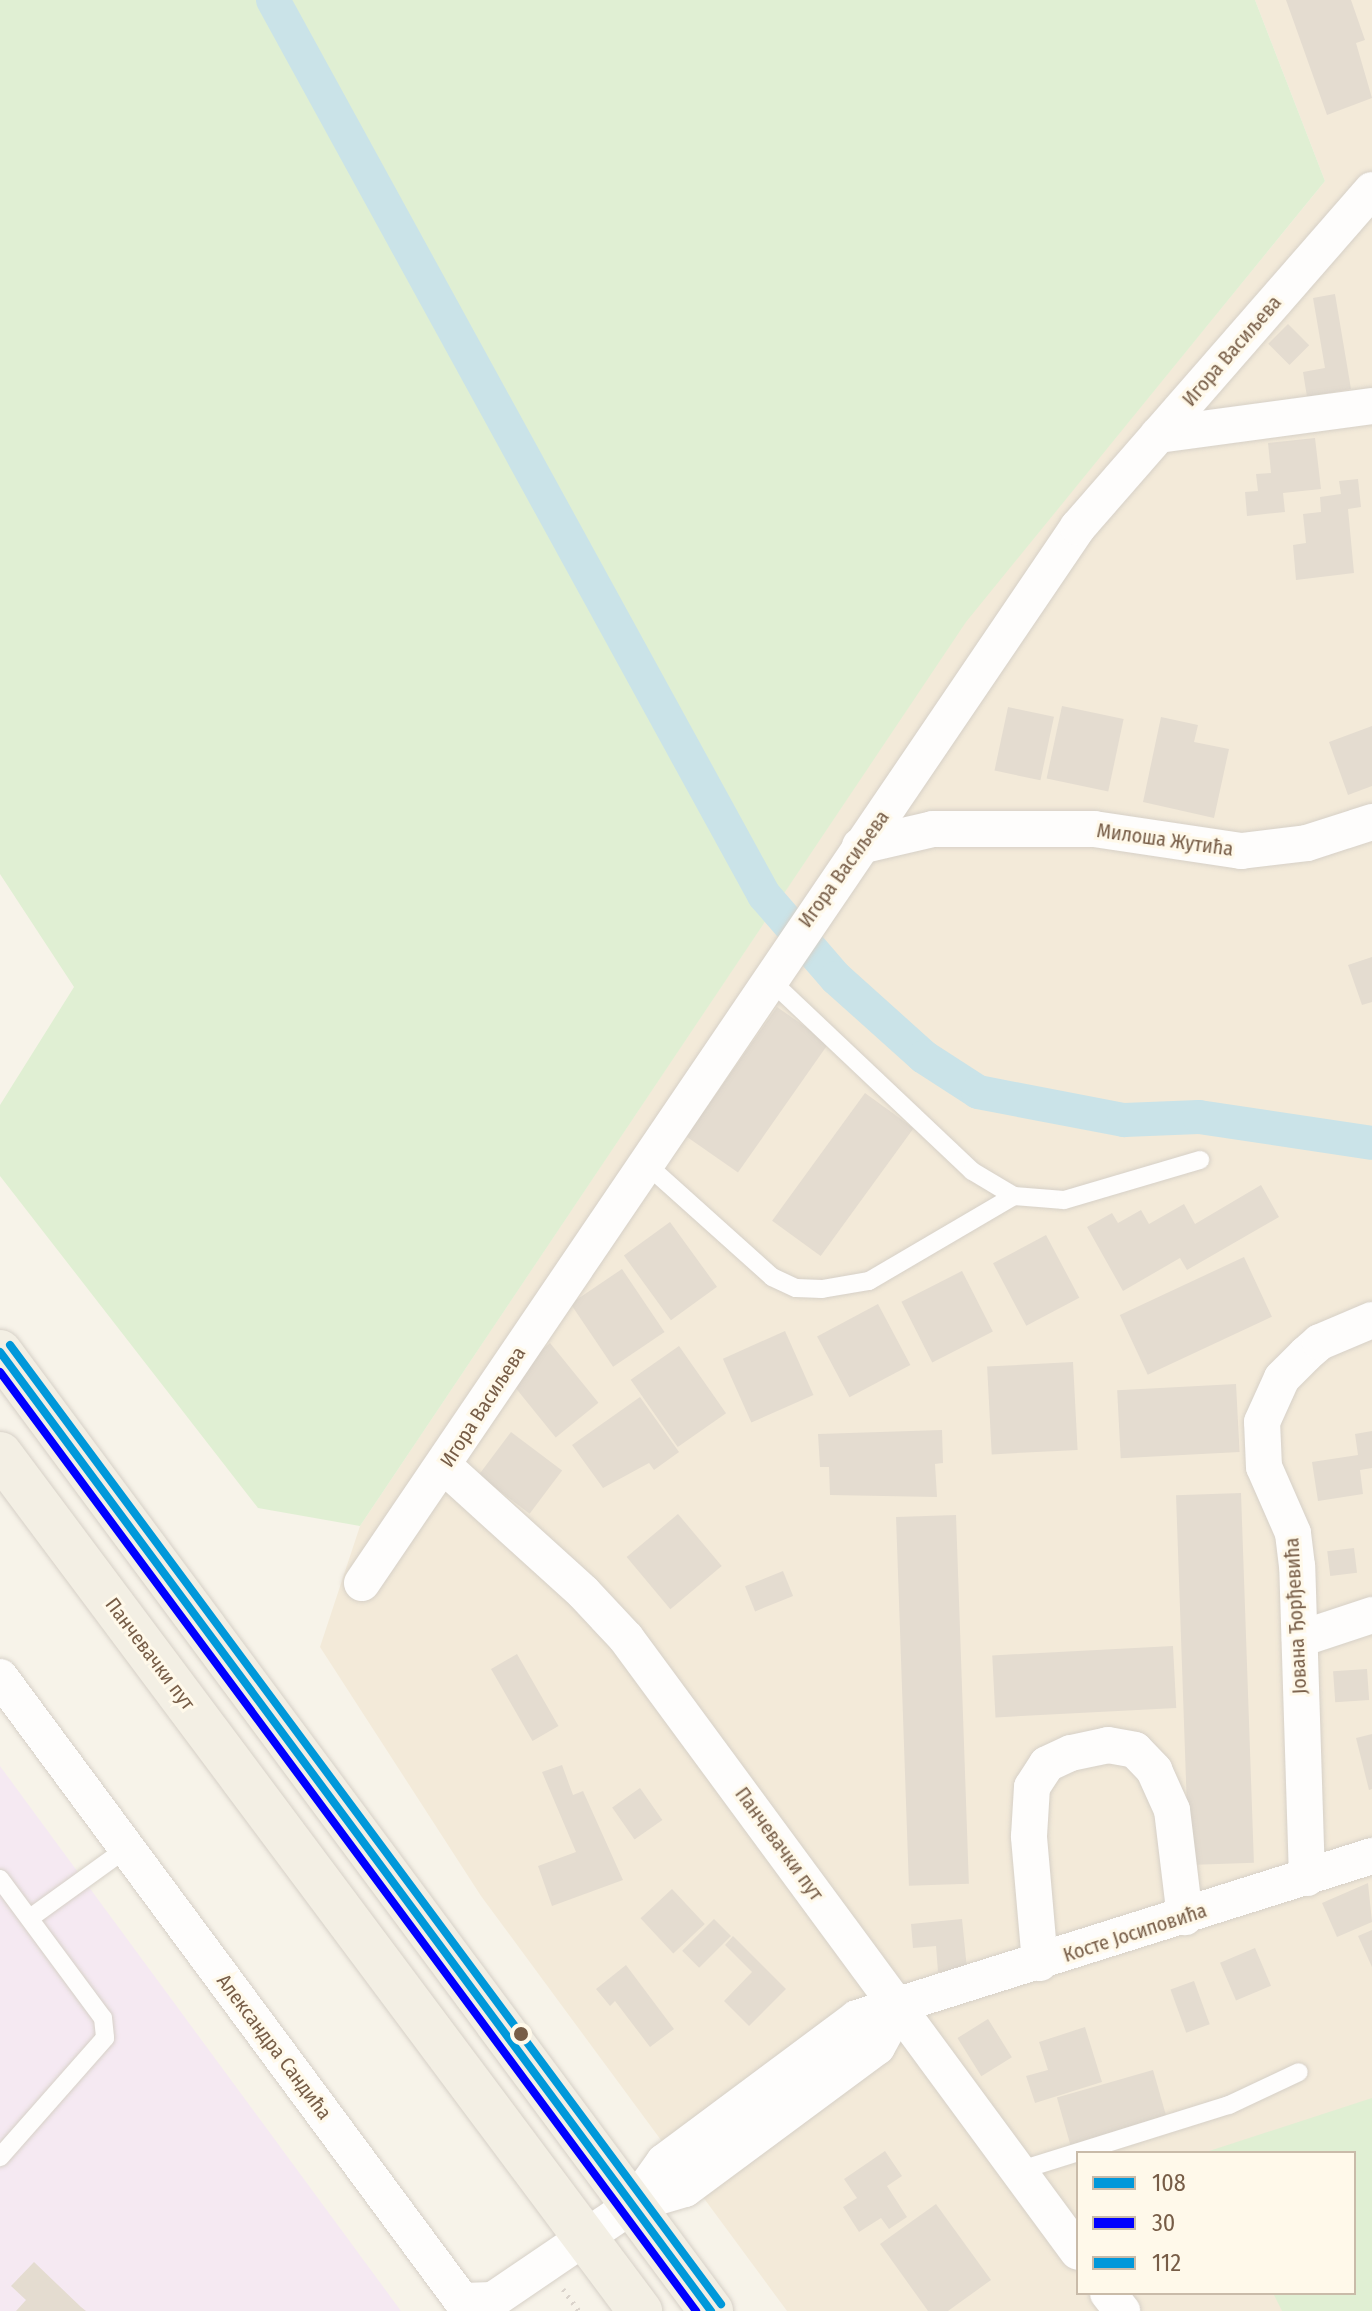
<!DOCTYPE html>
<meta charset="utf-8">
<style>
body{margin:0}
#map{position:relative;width:1372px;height:2311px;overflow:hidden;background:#f7f3e9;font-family:"Fira Sans Condensed",sans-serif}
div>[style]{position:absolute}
.residential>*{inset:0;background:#f3ead9}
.education>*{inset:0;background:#f5e9f2}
.green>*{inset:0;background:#e0efd3}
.canal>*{height:34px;margin:-17px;padding:0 17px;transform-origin:17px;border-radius:17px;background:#cae3e8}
.building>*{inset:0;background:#e4dcd0;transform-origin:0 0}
.path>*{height:5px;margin-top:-2.5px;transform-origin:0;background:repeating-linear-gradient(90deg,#dad3cb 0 2px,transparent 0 8px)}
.roads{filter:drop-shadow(0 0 2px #d6d0c7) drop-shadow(0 0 2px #d6d0c7)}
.lane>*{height:18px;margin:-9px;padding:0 9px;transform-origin:9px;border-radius:9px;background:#fefdfc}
.street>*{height:36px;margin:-18px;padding:0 18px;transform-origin:18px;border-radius:18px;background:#fefdfc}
.primary>*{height:44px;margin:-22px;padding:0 22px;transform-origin:22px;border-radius:22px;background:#f3efe4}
.bus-1>*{height:8px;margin:-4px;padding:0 4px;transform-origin:4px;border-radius:4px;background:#0098da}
.bus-2>*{height:8px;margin:-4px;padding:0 4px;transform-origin:4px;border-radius:4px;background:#00f}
.bus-3>*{height:8px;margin:-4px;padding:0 4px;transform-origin:4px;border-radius:4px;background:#0098da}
.dots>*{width:22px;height:22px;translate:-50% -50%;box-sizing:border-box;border:4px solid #fff9ea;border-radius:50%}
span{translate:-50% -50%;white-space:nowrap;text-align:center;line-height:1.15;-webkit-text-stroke:6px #fff9ea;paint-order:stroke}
.street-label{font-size:20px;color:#775d47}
.legend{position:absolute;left:1076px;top:2151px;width:280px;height:144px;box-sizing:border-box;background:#fff9ea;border:2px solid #c9bba9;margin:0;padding:10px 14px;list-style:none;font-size:24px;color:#775d47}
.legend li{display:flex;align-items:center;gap:16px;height:40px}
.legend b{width:40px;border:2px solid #c9bba9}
</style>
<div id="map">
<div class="residential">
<div style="clip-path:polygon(evenodd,1255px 0,1372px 0,1372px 2311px,787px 2311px,481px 1896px,320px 1647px,360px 1526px,966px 621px,1325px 181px,1255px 0,1078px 2153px,1354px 2153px,1354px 2293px,1078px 2293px,1078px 2153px)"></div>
</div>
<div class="education">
<div style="clip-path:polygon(0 1766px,83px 1879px,401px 2311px,0 2311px)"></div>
</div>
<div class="green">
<div style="clip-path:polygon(0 0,1255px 0,1325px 181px,966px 622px,360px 1526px,258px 1508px,0 1176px,0 1105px,74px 987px,0 874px)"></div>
<div style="clip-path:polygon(1372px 2098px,1372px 2311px,1282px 2311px,1273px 2293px,1354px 2293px,1354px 2153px,1203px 2153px)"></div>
</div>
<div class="canal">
<div style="left:273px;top:0;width:1021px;rotate:61.25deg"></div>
<div style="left:764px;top:895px;width:110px;rotate:49.1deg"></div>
<div style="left:836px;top:978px;width:118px;rotate:41.9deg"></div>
<div style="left:924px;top:1057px;width:64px;rotate:32.9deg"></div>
<div style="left:978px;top:1092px;width:149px;rotate:10.9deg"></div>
<div style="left:1124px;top:1120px;width:75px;rotate:-2.3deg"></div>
<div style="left:1199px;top:1117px;width:175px;rotate:8.5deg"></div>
</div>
<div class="building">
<div style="clip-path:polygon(1286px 0,1351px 0,1365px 40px,1356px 43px,1372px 98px,1327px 115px)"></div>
<div style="clip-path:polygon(1335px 294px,1351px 389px,1307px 397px,1303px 372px,1325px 368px,1313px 298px)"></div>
<div style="left:1288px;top:324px;width:30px;height:28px;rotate:45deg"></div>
<div style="clip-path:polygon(1315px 438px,1321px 489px,1283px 493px,1285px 512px,1247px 516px,1245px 492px,1258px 491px,1256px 474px,1271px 473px,1268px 443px)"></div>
<div style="clip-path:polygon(1358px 479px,1361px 507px,1348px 509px,1354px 573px,1296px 580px,1293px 545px,1306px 543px,1303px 514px,1321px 512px,1320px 497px,1341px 494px,1339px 481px)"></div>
<div style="left:1062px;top:706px;width:63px;height:74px;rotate:12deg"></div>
<div style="left:1008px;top:707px;width:47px;height:65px;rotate:12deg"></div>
<div style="clip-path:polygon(1161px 717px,1198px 725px,1194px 742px,1229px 749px,1214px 818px,1143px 802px)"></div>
<div style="clip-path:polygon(1372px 726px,1372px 786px,1348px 795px,1329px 742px)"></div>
<div style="clip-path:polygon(1372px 957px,1372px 1002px,1362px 1005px,1348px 965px)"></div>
<div style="left:777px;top:1007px;width:63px;height:158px;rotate:35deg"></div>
<div style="left:865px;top:1093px;width:60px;height:158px;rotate:36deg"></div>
<div style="clip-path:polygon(1261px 1185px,1279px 1217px,1187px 1270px,1180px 1258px,1123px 1291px,1087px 1227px,1112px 1213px,1118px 1223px,1141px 1210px,1149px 1224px,1184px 1204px,1195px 1224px)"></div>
<div style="left:670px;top:1222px;width:80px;height:57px;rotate:54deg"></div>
<div style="left:1046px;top:1235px;width:71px;height:60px;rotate:62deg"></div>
<div style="left:1244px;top:1257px;width:66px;height:137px;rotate:65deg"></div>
<div style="left:622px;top:1269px;width:76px;height:62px;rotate:56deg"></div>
<div style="left:962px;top:1271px;width:68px;height:68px;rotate:63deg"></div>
<div style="left:878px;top:1304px;width:69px;height:69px;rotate:62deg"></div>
<div style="left:785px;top:1331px;width:70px;height:68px;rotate:66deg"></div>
<div style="left:550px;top:1343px;width:77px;height:55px;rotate:51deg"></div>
<div style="left:679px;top:1346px;width:82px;height:59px;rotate:55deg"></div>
<div style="left:1073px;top:1362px;width:88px;height:86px;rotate:87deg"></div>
<div style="left:1236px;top:1384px;width:68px;height:119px;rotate:87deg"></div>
<div style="clip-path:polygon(640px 1397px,679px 1452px,654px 1470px,649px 1463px,603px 1488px,572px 1445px)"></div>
<div style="clip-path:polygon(942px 1430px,943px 1463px,935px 1464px,937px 1497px,830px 1495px,829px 1467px,820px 1467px,818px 1434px)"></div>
<div style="clip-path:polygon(1372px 1431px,1372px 1468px,1360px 1470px,1363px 1494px,1318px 1501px,1312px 1462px,1358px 1455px,1355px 1434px)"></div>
<div style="left:511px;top:1432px;width:64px;height:54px;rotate:37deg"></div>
<div style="left:1241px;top:1493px;width:370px;height:65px;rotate:88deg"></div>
<div style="left:678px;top:1514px;width:68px;height:67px;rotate:50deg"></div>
<div style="left:956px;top:1515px;width:369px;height:60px;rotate:88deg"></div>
<div style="left:1354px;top:1548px;width:25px;height:27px;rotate:83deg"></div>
<div style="left:783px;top:1571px;width:27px;height:41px;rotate:68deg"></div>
<div style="left:1173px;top:1646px;width:62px;height:181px;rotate:87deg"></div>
<div style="left:517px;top:1654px;width:83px;height:30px;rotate:60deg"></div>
<div style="left:1367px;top:1669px;width:31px;height:34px;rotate:86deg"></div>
<div style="clip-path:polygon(1372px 1734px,1372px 1789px,1369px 1790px,1356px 1738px)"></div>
<div style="clip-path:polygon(562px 1765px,573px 1795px,583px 1791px,623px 1880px,552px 1906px,538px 1866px,576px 1852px,542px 1772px)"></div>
<div style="left:640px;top:1788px;width:39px;height:34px;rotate:55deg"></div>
<div style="clip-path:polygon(1368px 1883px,1372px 1922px,1337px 1937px,1322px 1903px)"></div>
<div style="left:672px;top:1889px;width:48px;height:43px;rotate:47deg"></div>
<div style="left:714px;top:1919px;width:24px;height:45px;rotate:45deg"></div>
<div style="clip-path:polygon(962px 1919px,967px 1969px,938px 1972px,936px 1946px,913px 1948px,911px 1924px)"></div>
<div style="clip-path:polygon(1372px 1930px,1372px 1967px,1358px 1936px)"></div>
<div style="clip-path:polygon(733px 1936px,786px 1989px,749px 2026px,724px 2001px,752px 1972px,725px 1945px)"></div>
<div style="left:1255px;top:1948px;width:41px;height:38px;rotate:67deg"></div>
<div style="clip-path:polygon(626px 1965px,674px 2029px,650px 2047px,615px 2001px,610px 2006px,596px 1989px)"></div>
<div style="left:1194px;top:1981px;width:46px;height:25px;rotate:70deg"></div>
<div style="left:988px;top:2019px;width:45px;height:36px;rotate:58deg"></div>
<div style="clip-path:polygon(1085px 2027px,1102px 2082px,1035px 2103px,1026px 2076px,1048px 2070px,1039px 2042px)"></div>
<div style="left:1153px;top:2070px;width:50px;height:100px;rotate:74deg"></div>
<div style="clip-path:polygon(885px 2151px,902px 2176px,887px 2186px,907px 2217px,889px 2229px,881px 2218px,859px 2232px,843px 2207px,857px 2198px,844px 2179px)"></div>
<div style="clip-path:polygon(936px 2204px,991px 2280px,948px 2311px,928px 2311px,880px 2244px)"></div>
<div style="clip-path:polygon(34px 2262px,81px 2307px,86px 2311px,16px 2311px,26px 2300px,11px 2286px)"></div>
</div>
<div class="path">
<div style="left:563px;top:2289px;width:27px;rotate:54deg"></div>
</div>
<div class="roads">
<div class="lane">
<div style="left:768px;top:978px;width:281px;rotate:43.4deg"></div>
<div style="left:972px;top:1171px;width:49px;rotate:30.8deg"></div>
<div style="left:644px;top:1162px;width:172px;rotate:41.9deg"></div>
<div style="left:772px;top:1277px;width:26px;rotate:25deg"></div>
<div style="left:796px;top:1288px;width:26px;rotate:2deg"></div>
<div style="left:822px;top:1289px;width:48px;rotate:-9.7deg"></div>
<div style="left:869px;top:1281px;width:168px;rotate:-30.4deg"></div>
<div style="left:1014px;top:1196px;width:50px;rotate:4.6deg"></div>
<div style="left:1064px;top:1200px;width:142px;rotate:-16.4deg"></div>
<div style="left:0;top:1879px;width:173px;rotate:53.5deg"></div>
<div style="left:103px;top:2018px;width:20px;rotate:84deg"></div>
<div style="left:105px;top:2038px;width:159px;rotate:131.4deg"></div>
<div style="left:30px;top:1918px;width:120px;rotate:-35.8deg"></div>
<div style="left:1018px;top:2171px;width:221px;rotate:-17.4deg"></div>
<div style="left:1229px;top:2105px;width:77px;rotate:-25.2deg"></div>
</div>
<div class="street">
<div style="left:1158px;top:435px;width:216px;rotate:-7.7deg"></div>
<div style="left:860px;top:846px;width:75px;rotate:-13.1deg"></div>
<div style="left:933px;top:829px;width:161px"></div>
<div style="left:1094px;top:829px;width:149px;rotate:8.5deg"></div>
<div style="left:1241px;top:851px;width:66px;rotate:-6.9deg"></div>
<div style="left:1307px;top:843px;width:68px;rotate:-17.9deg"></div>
<div style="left:444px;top:1466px;width:188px;rotate:42.2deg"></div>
<div style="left:583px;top:1592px;width:63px;rotate:46.9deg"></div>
<div style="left:626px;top:1638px;width:762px;rotate:53.64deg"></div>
<div style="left:362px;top:1583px;width:1276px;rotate:-55.86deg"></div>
<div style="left:1078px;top:527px;width:447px;rotate:-48.9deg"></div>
<div style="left:1300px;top:1639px;width:76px;rotate:-18.4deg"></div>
<div style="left:0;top:1677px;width:776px;rotate:53.48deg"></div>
<div style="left:462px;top:2301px;width:31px;rotate:-2deg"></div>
<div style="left:493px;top:2300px;width:171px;rotate:-34.2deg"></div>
<div style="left:634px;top:2204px;width:53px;rotate:-16.4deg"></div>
<div style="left:685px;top:2189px;width:239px;rotate:-36.5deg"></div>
<div style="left:877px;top:2047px;width:43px;rotate:-61.1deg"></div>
<div style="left:1307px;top:1878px;width:312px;rotate:-91.8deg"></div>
<div style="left:1297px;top:1566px;width:33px;rotate:-97deg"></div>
<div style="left:1293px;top:1533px;width:72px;rotate:-113.7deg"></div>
<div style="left:1264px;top:1467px;width:45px;rotate:-92.5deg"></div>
<div style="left:1262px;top:1422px;width:48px;rotate:-65.6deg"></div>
<div style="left:1282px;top:1378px;width:34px;rotate:-45deg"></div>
<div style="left:1306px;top:1354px;width:18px;rotate:-41deg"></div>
<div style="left:1320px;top:1342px;width:56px;rotate:-22.9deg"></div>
<div style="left:1040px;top:1963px;width:127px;rotate:-95deg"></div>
<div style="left:1029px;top:1836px;width:49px;rotate:-86.5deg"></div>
<div style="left:1032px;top:1787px;width:27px;rotate:-57deg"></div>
<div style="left:1047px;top:1764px;width:26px;rotate:-25deg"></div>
<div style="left:1071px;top:1753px;width:38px;rotate:-12deg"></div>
<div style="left:1108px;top:1745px;width:27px;rotate:10deg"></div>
<div style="left:1135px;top:1750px;width:28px;rotate:46deg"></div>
<div style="left:1154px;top:1770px;width:44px;rotate:65.8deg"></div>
<div style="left:1172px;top:1810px;width:108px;rotate:83.1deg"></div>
<div style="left:634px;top:2204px;width:52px;rotate:-54.5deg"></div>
<div style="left:664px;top:2162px;width:241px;rotate:-36.7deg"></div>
<div style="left:857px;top:2018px;width:540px;rotate:-17.46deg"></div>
<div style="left:1108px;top:2293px;width:23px;rotate:52deg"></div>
</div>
<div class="primary">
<div style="left:0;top:1352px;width:1194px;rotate:53.45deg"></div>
<div style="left:0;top:1454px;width:1070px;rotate:53.25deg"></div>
</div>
</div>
<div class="bus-1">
<div style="left:0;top:1352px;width:1194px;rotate:53.45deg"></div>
</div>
<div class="bus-2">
<div style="left:0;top:1372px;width:1169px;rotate:53.45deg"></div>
</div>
<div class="bus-3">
<div style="left:10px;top:1345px;width:1194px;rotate:53.45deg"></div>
</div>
<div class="dots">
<div style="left:521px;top:2034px;background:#775d47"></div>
</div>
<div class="street-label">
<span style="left:1232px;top:351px;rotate:-49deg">Игора Васиљева</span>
<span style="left:1165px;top:840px;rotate:8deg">Милоша Жутића</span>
<span style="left:844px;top:869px;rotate:-54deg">Игора Васиљева</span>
<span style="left:483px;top:1407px;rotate:-57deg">Игора Васиљева</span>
<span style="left:1296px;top:1616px;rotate:-93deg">Јована Ђорђевића</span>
<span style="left:150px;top:1654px;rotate:53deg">Панчевачки пут</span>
<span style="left:779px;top:1844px;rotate:54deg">Панчевачки пут</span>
<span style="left:1135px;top:1933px;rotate:-18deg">Косте Јосиповића</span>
<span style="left:274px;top:2047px;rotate:53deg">Александра Сандића</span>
</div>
<ul class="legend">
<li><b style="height:10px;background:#0098da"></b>108</li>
<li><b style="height:10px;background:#00f"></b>30</li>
<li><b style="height:10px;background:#0098da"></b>112</li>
</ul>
</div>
